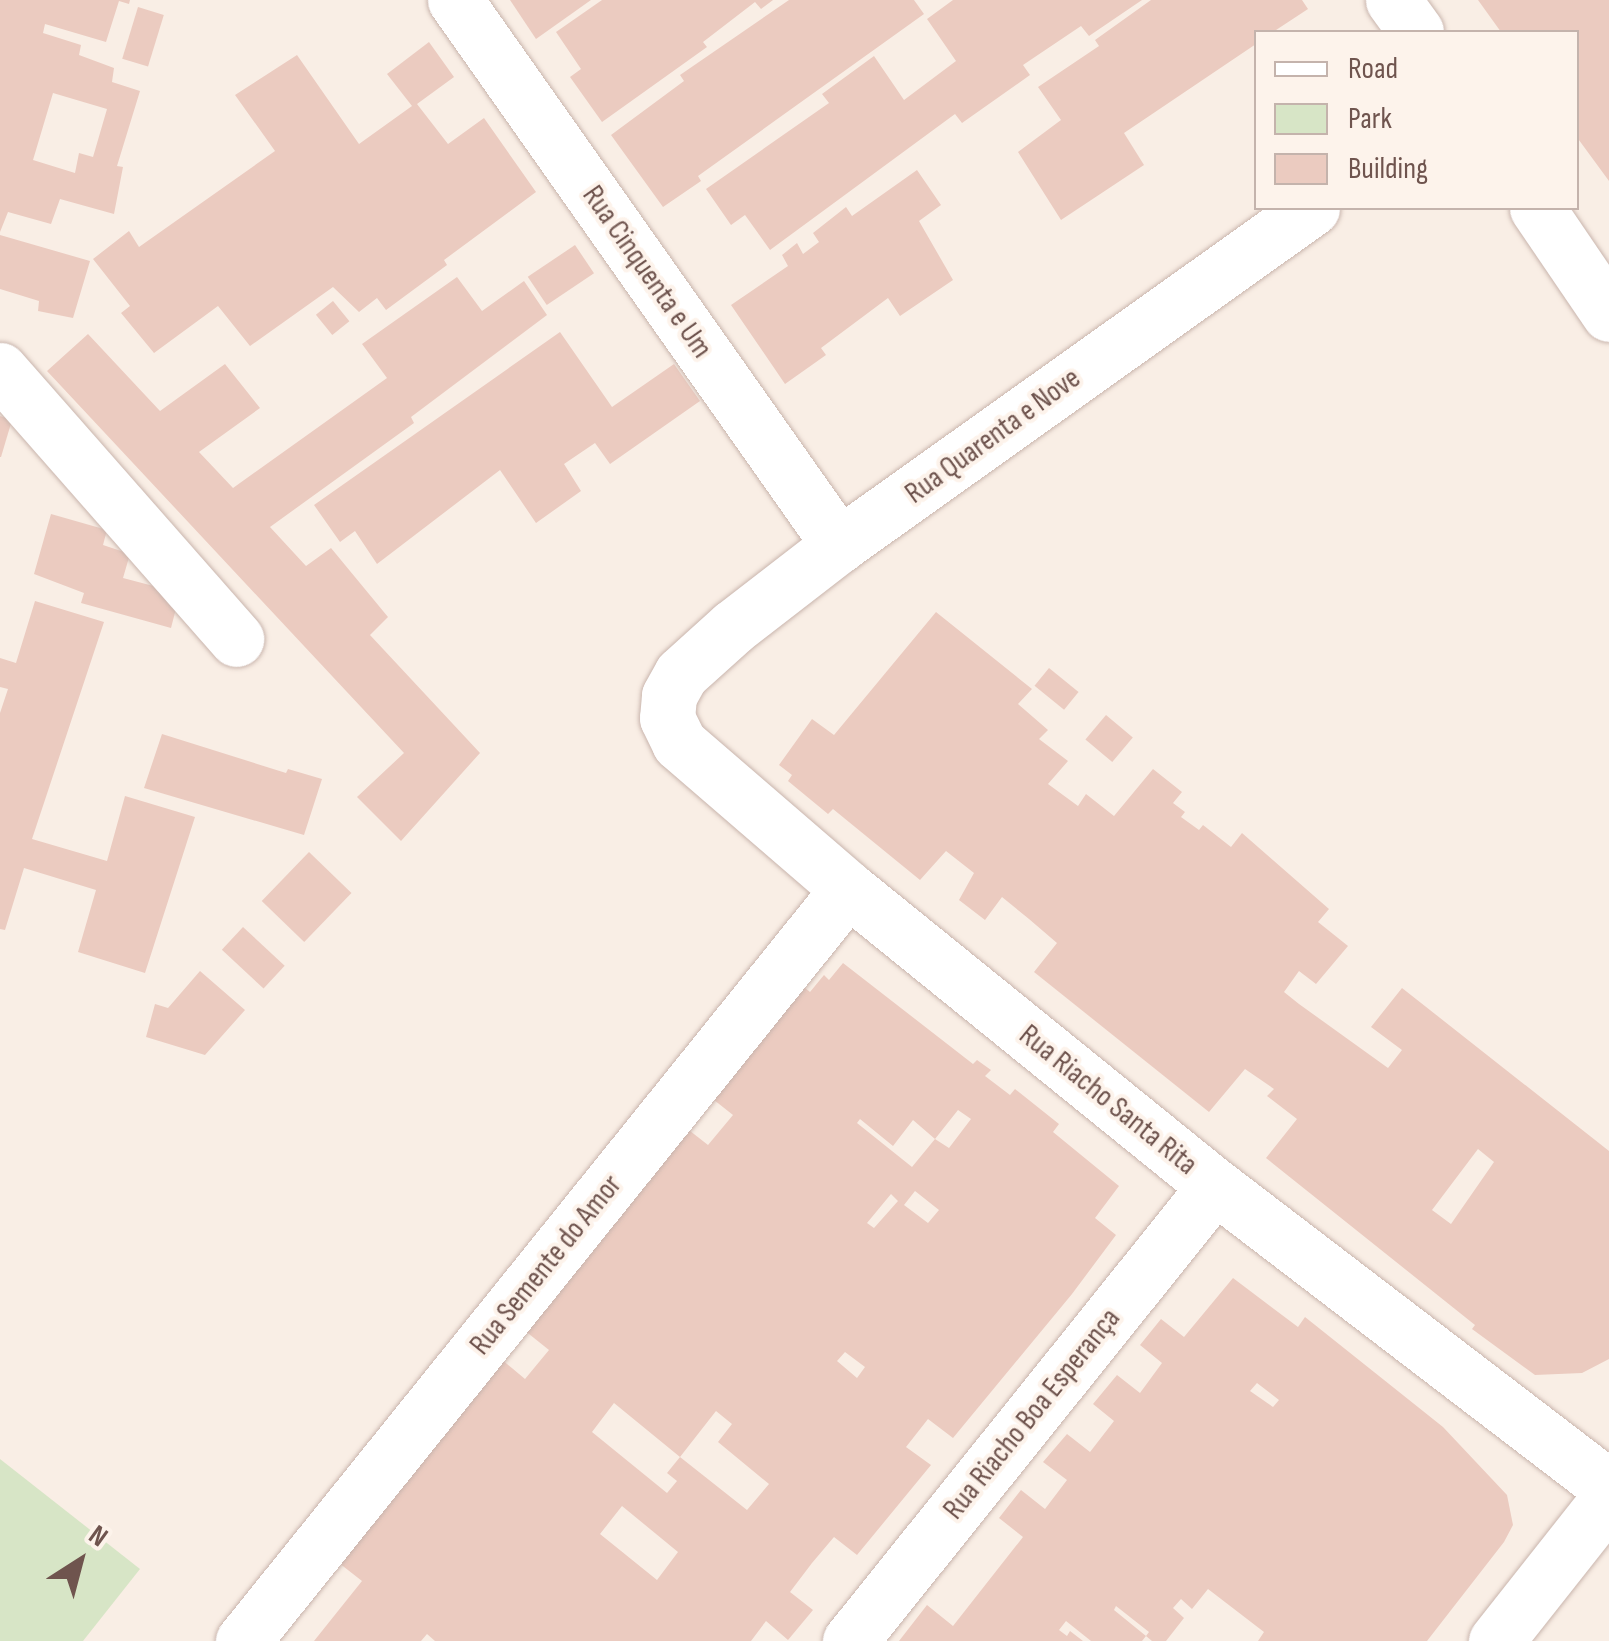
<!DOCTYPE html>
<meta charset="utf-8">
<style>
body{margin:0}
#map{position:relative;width:1609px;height:1641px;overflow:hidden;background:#f9eee5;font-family:"Sofia Sans Condensed",sans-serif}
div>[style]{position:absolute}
.green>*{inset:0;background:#d7e5c6}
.building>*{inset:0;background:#ebcbc0;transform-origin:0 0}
.roads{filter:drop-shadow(0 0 2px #c9b5ad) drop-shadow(0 0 2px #c9b5ad)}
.street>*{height:55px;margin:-27.5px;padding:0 27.5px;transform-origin:27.5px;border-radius:27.5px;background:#fff}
.secondary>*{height:55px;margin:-27.5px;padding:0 27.5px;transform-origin:27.5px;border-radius:27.5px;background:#fff}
span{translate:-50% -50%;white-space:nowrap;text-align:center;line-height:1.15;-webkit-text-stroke:8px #fdf3eb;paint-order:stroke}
.street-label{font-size:30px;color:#6f544e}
.legend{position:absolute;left:1254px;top:30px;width:325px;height:180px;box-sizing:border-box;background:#fdf3eb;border:2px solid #c4b3ac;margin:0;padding:12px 18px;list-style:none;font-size:30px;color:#6f544e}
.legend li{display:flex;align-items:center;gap:20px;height:50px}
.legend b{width:50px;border:2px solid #c4b3ac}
.north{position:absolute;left:30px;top:1511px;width:100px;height:100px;-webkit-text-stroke:8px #fdf3eb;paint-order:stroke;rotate:36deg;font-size:28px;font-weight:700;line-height:40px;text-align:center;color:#6f544e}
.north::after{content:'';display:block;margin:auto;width:35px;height:45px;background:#6f544e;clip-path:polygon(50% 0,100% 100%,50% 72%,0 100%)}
</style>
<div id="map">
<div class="green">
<div style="clip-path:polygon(0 1459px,140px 1569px,83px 1641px,0 1641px)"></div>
</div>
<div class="building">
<div style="clip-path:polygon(evenodd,0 0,130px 0,129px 4px,119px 1px,106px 42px,45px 24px,43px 33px,81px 45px,79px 55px,114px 68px,112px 82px,140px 91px,117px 166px,123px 167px,114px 214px,60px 199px,51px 224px,8px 212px,0 232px,0 0,53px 93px,107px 109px,93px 157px,79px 153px,75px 173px,33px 160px,53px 93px)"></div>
<div style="clip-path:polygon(510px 0,591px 0,536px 39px)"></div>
<div style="clip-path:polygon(602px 0,773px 0,761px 9px,755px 2px,703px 42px,707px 47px,602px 122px,570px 77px,581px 69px,556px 32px)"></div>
<div style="clip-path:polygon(789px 0,914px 0,924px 14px,698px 176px,701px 181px,663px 207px,611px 135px,684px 81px,680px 75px)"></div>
<div style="clip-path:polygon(953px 0,1142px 0,1089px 36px,1081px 26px,1023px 65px,1030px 75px,962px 123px,955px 114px,770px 250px,745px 215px,731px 225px,706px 189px,829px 103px,822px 94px,874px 56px,904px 100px,956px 61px,927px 19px)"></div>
<div style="clip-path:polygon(1151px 0,1302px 0,1308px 9px,1273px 32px,1256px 32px,1256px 44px,1124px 133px,1144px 165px,1061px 220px,1018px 152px,1061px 120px,1038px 87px,1099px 46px,1095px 40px)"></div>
<div style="clip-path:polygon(1478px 0,1609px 0,1609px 181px,1576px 136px,1576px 32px,1501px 32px)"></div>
<div style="left:138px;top:7px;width:27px;height:54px;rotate:17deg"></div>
<div style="clip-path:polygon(429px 42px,454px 77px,417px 104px,448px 144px,484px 118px,536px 192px,444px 260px,447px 265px,386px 310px,377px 298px,359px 312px,333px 287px,250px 346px,218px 306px,154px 353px,121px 313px,130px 306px,93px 259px,129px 231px,139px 247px,275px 151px,235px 95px,297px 55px,359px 144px,412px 106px,387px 74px)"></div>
<div style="clip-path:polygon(917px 170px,941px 205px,919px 221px,953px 280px,900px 316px,888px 298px,821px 348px,826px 355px,785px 384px,731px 305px,788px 266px,782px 255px,797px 243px,803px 254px,819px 242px,813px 233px,846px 207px,852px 216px)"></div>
<div style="clip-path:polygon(0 235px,90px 261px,73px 318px,38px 311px,39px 301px,0 289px)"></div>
<div style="left:575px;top:245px;width:34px;height:57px;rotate:56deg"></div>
<div style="clip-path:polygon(457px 277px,482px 311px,524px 281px,547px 315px,411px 417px,414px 423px,270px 527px,306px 566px,331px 548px,388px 617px,370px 635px,480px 753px,401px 841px,357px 797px,404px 753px,47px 371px,88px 334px,160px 411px,225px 364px,260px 408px,199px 452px,233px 488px,387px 378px,362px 344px)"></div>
<div style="left:333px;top:301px;width:26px;height:22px;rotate:51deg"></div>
<div style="clip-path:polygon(560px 332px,612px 407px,674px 364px,700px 401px,610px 464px,595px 443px,564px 464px,581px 491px,536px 523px,500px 470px,377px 564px,355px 531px,340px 542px,314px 505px)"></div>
<div style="clip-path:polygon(0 416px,12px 420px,1px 457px,0 457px)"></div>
<div style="clip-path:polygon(51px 514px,107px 530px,103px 545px,130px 554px,123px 578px,180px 593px,171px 628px,81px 603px,84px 593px,34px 574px)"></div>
<div style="clip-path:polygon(35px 601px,104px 622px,32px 839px,107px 861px,125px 796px,195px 817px,145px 973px,78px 952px,96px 890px,24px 868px,5px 930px,0 929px,0 713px,8px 689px,0 687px,0 658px,16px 663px)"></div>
<div style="clip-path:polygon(evenodd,936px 612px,1032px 689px,1018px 704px,1048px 730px,1039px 739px,1068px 761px,1048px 784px,1078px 806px,1086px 794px,1114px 816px,1153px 769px,1182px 792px,1173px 803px,1185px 812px,1181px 817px,1199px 830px,1203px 825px,1231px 847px,1242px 833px,1329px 909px,1318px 922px,1348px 946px,1316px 984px,1299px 971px,1284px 992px,1299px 1004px,1388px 1068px,1402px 1050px,1371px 1027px,1402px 988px,1609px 1151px,1609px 1359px,1582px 1373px,1535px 1375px,1472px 1329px,1475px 1325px,1266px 1158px,1297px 1119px,1267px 1096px,1274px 1089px,1245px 1069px,1209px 1112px,1034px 972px,1057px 943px,1029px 919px,1002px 897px,985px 920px,959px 900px,974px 873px,946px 851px,920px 880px,833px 809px,828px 814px,788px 781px,792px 775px,779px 765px,812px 719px,834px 735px,936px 612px,1478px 1149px,1494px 1162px,1451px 1224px,1432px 1210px,1478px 1149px)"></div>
<div style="left:1049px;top:668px;width:38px;height:23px;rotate:39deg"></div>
<div style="left:1106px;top:715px;width:35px;height:32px;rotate:40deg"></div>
<div style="clip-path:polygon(162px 734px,286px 773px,288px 769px,322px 779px,304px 835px,144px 788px)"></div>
<div style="left:309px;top:852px;width:59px;height:68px;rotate:44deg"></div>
<div style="left:243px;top:927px;width:57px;height:31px;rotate:43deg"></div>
<div style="clip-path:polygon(evenodd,843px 963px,973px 1064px,977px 1060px,991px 1070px,985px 1076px,1010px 1095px,1015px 1089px,1059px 1124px,1053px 1132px,1119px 1186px,1095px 1218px,1116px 1235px,1072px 1294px,953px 1438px,928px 1419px,906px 1447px,931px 1465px,857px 1555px,834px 1537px,812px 1563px,790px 1592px,813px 1610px,788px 1640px,766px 1621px,751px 1641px,435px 1641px,427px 1634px,421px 1641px,314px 1641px,362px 1581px,339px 1563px,501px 1359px,525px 1379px,549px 1350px,524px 1330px,685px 1127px,708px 1145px,733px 1115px,709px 1096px,777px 1011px,805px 988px,810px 992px,824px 975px,829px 980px,843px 963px,958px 1110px,971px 1119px,949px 1148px,935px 1139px,912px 1167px,857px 1123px,860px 1119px,893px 1146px,913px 1120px,935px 1139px,958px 1110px,843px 963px,915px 1191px,939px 1210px,928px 1223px,904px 1205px,915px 1191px,843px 963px,891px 1194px,898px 1201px,874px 1228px,867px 1223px,891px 1194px,843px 963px,845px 1352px,865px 1367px,857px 1378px,837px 1361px,845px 1352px,843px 963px,614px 1403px,680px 1457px,667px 1473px,677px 1481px,667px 1493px,592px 1432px,614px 1403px,843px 963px,716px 1411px,732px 1424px,718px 1442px,769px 1484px,747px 1510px,680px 1457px,716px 1411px,843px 963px,622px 1506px,678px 1552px,657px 1580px,600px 1534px,622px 1506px)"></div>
<div style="clip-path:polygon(200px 971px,245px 1010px,205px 1055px,146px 1037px,155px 1004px,168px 1008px)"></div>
<div style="clip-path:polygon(evenodd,1233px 1278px,1298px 1327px,1305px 1317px,1443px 1427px,1507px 1495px,1513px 1525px,1504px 1542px,1427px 1641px,1258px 1641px,1264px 1632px,1208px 1589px,1192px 1609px,1181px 1599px,1173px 1608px,1184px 1618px,1166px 1641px,1152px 1641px,1146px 1636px,1149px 1632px,1116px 1606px,1114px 1610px,1146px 1636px,1142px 1641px,1091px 1641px,1066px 1621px,1059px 1630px,1067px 1636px,1070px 1631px,1083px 1641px,899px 1641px,927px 1605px,953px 1626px,1023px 1537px,999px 1518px,1021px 1490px,1045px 1509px,1067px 1480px,1043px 1462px,1067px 1434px,1090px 1452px,1114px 1421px,1093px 1404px,1117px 1375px,1140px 1393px,1162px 1363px,1140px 1345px,1161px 1319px,1184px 1337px,1233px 1278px,1257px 1383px,1279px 1400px,1273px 1407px,1250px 1391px,1257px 1383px)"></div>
</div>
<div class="roads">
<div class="street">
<div style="left:455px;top:0;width:667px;rotate:54.83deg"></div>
<div style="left:1312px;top:208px;width:581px;rotate:144.53deg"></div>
<div style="left:839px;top:545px;width:134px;rotate:142.3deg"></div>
<div style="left:733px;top:627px;width:70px;rotate:137.9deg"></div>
<div style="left:681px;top:674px;width:25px;rotate:119deg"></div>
<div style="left:669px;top:696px;width:22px;rotate:95deg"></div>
<div style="left:667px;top:718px;width:28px;rotate:64deg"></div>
<div style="left:679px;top:743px;width:223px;rotate:40.8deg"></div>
<div style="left:848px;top:889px;width:472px;rotate:39deg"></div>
<div style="left:1215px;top:1186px;width:496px;rotate:37.4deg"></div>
<div style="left:0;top:370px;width:358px;rotate:48.7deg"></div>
<div style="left:243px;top:1641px;width:965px;rotate:-51.18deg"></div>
<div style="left:850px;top:1641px;width:583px;rotate:-51.26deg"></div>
<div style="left:1496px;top:1641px;width:182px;rotate:-51.7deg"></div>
</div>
<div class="secondary">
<div style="left:1393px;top:0;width:39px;rotate:54deg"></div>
<div style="left:1537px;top:208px;width:128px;rotate:55.8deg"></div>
</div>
</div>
<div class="street-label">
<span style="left:647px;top:272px;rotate:55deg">Rua Cinquenta e Um</span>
<span style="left:993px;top:436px;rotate:-36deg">Rua Quarenta e Nove</span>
<span style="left:1108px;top:1100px;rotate:39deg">Rua Riacho Santa Rita</span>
<span style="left:546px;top:1265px;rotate:-51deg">Rua Semente do Amor</span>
<span style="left:1032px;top:1414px;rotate:-51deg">Rua Riacho Boa Esperança</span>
</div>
<ul class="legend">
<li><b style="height:12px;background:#fff"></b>Road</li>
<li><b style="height:28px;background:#d7e5c6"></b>Park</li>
<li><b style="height:28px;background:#ebcbc0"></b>Building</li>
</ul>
<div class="north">N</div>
</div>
